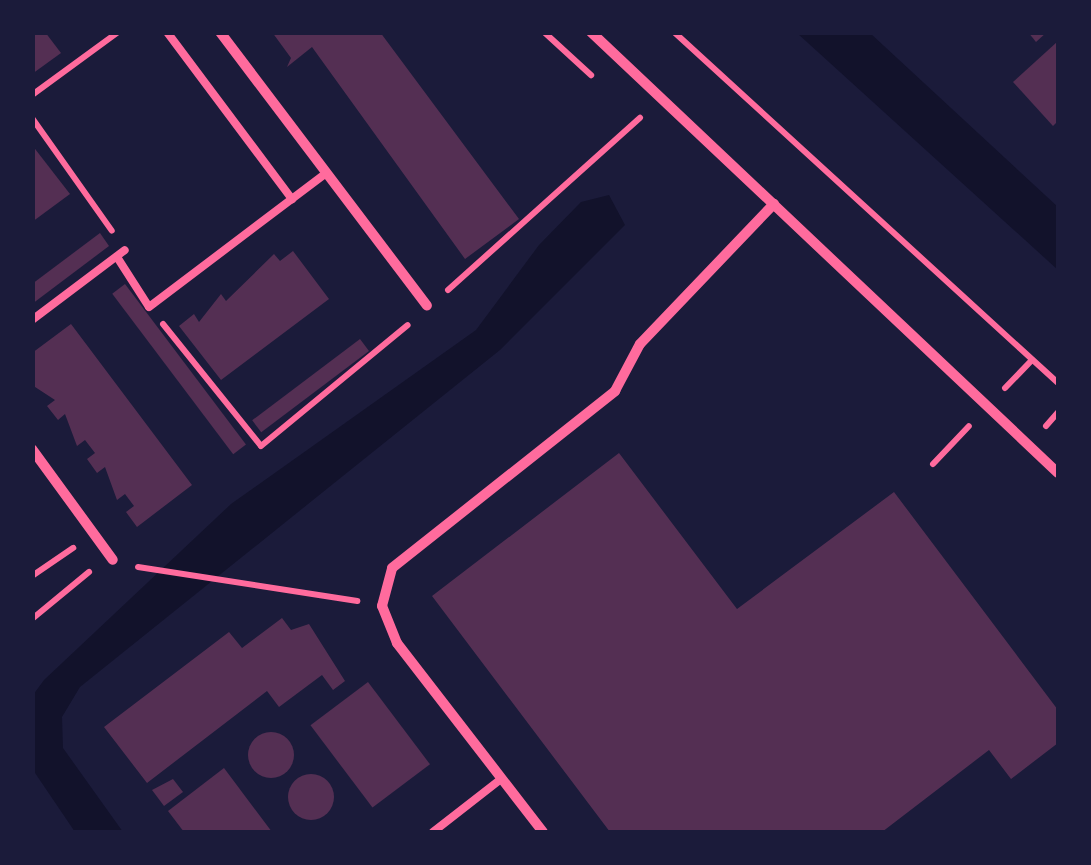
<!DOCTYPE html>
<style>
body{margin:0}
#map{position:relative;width:1091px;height:865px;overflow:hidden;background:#1b1b3a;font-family:"PT Sans",sans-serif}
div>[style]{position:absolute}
.water>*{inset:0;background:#12122b}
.building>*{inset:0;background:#542f53;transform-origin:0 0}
.round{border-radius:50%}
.path>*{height:6px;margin:-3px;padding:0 3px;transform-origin:3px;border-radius:3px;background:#ff6b9d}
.service>*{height:8px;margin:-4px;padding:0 4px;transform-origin:4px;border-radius:4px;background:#ff6b9d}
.minor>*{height:10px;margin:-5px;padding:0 5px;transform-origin:5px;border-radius:5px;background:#ff6b9d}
span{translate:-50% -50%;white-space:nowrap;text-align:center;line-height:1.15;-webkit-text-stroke:8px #1b1b3a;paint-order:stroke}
.frame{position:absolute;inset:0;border:35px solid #1b1b3a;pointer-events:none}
</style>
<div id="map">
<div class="water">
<div style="clip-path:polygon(797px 33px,870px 33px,1058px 207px,1058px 270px)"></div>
<div style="clip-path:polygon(609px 195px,625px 225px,500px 350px,80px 687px,62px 717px,63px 748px,123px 832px,75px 832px,33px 770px,33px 695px,44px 680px,231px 504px,476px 330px,539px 245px,581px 202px)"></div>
</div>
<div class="building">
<div style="clip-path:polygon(32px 32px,45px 32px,61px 53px,32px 74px)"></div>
<div style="clip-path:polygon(272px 32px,380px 32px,519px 219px,465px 259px,312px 47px,287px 67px,291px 58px)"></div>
<div style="clip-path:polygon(1028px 32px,1047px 32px,1036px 42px)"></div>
<div style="clip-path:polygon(1057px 42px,1058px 121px,1053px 126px,1013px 82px)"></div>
<div style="clip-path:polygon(32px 145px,70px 194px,32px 222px)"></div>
<div style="clip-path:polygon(100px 233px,109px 246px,32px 304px,32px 284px)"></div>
<div style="clip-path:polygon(293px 251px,329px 299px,221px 380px,179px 326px,194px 314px,199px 322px,221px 294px,226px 301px,274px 254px,280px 261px)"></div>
<div style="left:125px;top:284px;width:201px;height:16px;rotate:53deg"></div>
<div style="clip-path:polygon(71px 324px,192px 485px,137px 527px,126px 512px,134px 506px,125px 494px,117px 500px,105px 467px,97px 473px,87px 459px,95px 453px,85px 440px,77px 446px,65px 414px,58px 420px,47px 406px,55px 400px,32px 385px,32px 353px)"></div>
<div style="left:360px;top:339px;width:15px;height:135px;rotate:53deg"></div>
<div style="clip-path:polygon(619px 453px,737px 609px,894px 492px,1058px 710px,1058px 743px,1011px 779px,989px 750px,882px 832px,610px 832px,432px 596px)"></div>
<div style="clip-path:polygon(282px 618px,291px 630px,309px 624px,345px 681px,333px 690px,322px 675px,279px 707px,267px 691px,147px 783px,104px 727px,229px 632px,242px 648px)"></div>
<div style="left:368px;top:682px;width:103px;height:72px;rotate:53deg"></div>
<div class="round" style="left:248px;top:732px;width:46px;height:46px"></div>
<div style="clip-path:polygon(224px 768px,272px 832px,184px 832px,168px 811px)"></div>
<div class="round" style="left:288px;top:774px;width:46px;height:46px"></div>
<div style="clip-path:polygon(173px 779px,183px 792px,164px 806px,152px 790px)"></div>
</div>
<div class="path">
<div style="left:544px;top:32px;width:64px;rotate:42.5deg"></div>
<div style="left:674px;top:32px;width:520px;rotate:42.43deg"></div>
<div style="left:32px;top:95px;width:107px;rotate:-36.2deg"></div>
<div style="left:32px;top:118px;width:138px;rotate:54.7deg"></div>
<div style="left:448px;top:290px;width:258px;rotate:-41.9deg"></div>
<div style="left:163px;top:324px;width:156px;rotate:51.2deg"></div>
<div style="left:261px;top:446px;width:190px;rotate:-39.5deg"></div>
<div style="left:1005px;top:388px;width:39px;rotate:-46deg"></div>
<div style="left:1046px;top:426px;width:18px;rotate:-49deg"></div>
<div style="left:933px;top:464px;width:52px;rotate:-46.5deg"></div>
<div style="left:138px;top:567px;width:222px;rotate:8.8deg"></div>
<div style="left:32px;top:576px;width:50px;rotate:-34.3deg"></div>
<div style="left:32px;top:619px;width:74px;rotate:-39.5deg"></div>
</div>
<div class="service">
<div style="left:167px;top:32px;width:209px;rotate:53.2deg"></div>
<div style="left:117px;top:257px;width:59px;rotate:57.4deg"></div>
<div style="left:149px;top:307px;width:221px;rotate:-37.1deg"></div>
<div style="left:32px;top:320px;width:116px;rotate:-37deg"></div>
<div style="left:433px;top:832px;width:86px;rotate:-37.9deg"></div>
</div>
<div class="minor">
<div style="left:220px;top:32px;width:343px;rotate:52.9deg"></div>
<div style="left:591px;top:32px;width:642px;rotate:43.36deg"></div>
<div style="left:32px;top:449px;width:137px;rotate:53.9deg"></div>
<div style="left:543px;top:832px;width:239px;rotate:-127.7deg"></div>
<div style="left:397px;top:643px;width:40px;rotate:-112deg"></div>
<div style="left:382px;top:606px;width:39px;rotate:-75deg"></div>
<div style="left:392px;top:568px;width:285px;rotate:-38.4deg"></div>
<div style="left:615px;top:391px;width:53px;rotate:-62deg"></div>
<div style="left:640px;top:344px;width:194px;rotate:-46.3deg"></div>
</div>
<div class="frame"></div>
</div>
